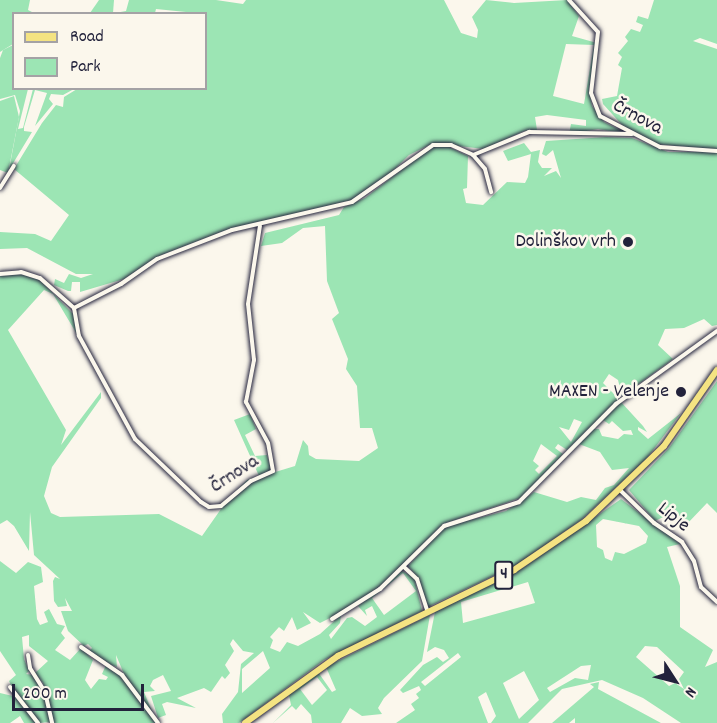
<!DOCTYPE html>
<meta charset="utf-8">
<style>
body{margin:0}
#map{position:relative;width:717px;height:723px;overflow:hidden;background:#fbf7ec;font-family:Dekko,sans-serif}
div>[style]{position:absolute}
.green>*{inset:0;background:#9ce5b4}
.roads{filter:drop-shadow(0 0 2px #22223b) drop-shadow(0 0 2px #22223b)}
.minor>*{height:4px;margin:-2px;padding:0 2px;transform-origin:2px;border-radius:2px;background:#fbf7ec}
.primary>*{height:6px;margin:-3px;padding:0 3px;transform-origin:3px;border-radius:3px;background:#f4e382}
.dots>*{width:16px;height:16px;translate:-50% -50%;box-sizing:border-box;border:3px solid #fbf7ec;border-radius:50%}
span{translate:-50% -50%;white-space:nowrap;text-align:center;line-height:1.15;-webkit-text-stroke:5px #fbf7ec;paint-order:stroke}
.shield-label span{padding:2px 4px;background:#fbf7ec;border:2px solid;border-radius:4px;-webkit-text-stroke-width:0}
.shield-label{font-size:18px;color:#22223b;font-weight:700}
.street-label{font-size:20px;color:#22223b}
.poi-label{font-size:20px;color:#22223b}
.right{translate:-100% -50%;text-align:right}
.legend{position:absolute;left:12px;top:12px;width:195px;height:78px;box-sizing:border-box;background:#fbf7ec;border:2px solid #a4a2a5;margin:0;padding:8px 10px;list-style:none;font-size:18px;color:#22223b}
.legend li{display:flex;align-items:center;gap:12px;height:30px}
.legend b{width:30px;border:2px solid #a4a2a5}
.north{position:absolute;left:645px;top:651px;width:60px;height:60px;-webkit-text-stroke:4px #fbf7ec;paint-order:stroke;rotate:126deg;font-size:16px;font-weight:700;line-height:24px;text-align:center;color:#22223b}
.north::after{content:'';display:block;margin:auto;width:21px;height:27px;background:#22223b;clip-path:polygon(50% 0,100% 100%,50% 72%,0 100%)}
.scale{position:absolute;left:12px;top:684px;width:132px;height:27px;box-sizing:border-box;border:3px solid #22223b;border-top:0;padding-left:8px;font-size:18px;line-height:21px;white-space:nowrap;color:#22223b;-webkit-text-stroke:4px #fbf7ec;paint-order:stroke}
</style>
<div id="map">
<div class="green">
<div style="clip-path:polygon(0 0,30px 0,28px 10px,34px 13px,14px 14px,13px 44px,0 52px)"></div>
<div style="clip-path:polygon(99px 0,114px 0,113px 13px,90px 13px)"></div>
<div style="clip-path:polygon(evenodd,129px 0,216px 0,243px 4px,246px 0,444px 0,461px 33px,477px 38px,478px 30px,472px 17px,486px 0,514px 3px,567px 0,579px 16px,572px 36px,597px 43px,589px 89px,592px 106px,604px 122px,628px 134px,598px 129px,569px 134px,571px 124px,586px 126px,586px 120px,547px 115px,535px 117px,537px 130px,524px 131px,484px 149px,433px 143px,409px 155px,385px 179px,352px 200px,221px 232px,159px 256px,124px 279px,80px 292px,80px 282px,72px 282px,71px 291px,68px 291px,54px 285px,55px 279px,64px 283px,69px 274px,81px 278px,93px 274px,76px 274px,27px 248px,0 249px,0 232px,35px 234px,51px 241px,69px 215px,14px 169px,42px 123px,56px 105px,63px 107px,64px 97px,77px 89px,206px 88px,206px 14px,156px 9px,155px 13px,115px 13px,126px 11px,129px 0,566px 44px,594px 45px,584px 104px,553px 96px,566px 44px)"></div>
<div style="clip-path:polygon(654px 0,717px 0,717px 44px,700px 38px,693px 41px,717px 49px,717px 150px,657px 144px,623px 126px,603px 104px,602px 99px,617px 96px,622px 68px,618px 65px,622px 57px,618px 53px,628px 41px,625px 37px,631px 29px,640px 32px,643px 25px,636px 22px,638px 16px,648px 19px)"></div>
<div style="clip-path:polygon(13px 45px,14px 88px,28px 89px,18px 129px,23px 128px,33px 89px,74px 89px,63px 95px,51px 94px,49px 99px,53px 104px,35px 126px,47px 93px,35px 90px,24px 127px,24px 131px,32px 132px,9px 170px,20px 111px,15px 95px,0 99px,0 58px,3px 50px)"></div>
<div style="clip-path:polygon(14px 96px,19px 117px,8px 173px,0 170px,0 101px)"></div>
<div style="clip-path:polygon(evenodd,606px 137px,632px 138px,668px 152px,717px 152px,717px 325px,712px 326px,704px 319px,684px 328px,665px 329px,658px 345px,673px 359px,622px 396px,618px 380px,609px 374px,603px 383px,619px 399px,567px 450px,558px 444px,555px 448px,563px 454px,523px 497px,443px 524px,388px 580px,352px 607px,320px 623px,303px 612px,311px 623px,297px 630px,292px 617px,284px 631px,279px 627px,270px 637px,273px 640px,270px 648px,280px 652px,287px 642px,298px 646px,320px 634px,341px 615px,340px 623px,329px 635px,331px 639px,347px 618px,352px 617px,365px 626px,377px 617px,372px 606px,365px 610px,367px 616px,358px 606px,402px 571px,414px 577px,422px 611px,324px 660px,239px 723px,223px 723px,222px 714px,238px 692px,241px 664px,254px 653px,243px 651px,233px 639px,230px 644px,234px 651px,225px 665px,230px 673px,225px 679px,222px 676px,211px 692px,204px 688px,177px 698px,196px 708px,167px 702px,162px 704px,166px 715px,158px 718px,151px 696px,171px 691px,163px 675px,153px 680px,150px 686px,155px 691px,144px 692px,154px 716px,124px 674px,116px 655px,117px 667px,96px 659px,88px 652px,92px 648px,88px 644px,84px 646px,68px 631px,61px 611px,72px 611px,65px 598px,67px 606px,58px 607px,54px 601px,53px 581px,55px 577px,60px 579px,34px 555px,30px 512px,29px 551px,14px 526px,7px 520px,0 524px,0 275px,24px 273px,39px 279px,75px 316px,78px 336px,53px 294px,44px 290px,8px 330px,66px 430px,61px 445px,101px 392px,101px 398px,52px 467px,44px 496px,51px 513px,60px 517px,159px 514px,202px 536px,228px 499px,247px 480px,259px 476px,234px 420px,250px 414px,256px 429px,245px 435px,255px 456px,267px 455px,272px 473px,295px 466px,303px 440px,308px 446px,309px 455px,316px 459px,359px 461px,378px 448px,372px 428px,360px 428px,357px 386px,346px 369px,348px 359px,332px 319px,339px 313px,327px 281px,325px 226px,303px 228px,282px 243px,261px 246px,265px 233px,339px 215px,344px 207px,365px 198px,431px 147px,447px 146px,468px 156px,467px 188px,463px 189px,466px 203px,483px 205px,507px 182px,525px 183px,528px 177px,531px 154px,508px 161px,503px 151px,524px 143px,531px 152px,540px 150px,538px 162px,542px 168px,552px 168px,544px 176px,556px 171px,561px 178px,553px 150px,546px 156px,542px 154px,546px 141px,606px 137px,574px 419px,582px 422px,571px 442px,559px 427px,569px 430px,574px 419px,606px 137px,541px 444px,557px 456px,539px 474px,535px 470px,539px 466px,533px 461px,541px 444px,606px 137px,403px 573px,416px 591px,384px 615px,372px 598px,403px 573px,606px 137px,263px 651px,270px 668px,242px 693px,242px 669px,263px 651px)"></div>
<div style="clip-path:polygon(717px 381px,717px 513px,707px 503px,686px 525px,676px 511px,655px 521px,629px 490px,669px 448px)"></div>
<div style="clip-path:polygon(621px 402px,643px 426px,647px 432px,638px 427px,638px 430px,648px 439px,681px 413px,647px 458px,581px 520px,516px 565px,428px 607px,419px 579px,408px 566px,446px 526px,506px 511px,534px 492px,567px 502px,581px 497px,596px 500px,605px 488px,614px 485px,629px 468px,612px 470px,600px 452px,579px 444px,592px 429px,599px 429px,602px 436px,618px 439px,624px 434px,633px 435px,631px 430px,623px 431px,612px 421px,609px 424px,603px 420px)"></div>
<div style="clip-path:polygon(evenodd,621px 499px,680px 544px,667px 547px,680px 586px,680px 627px,713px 650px,705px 667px,717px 662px,717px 723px,681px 723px,643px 698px,602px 680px,562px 689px,528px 723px,491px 723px,496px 716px,486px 692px,478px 697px,488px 723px,396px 723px,415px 710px,411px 704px,419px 698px,416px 694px,421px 690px,419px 686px,403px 693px,400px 690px,423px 665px,437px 657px,443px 662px,449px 658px,444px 650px,435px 647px,427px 652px,435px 612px,523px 568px,621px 499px,603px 519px,639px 526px,648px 536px,646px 543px,624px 554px,615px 552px,612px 561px,605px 558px,603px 550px,597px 547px,596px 525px,603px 519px,621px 499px,528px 582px,535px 603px,463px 623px,461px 602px,528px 582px,621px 499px,645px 646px,657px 647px,684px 672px,679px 679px,684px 689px,675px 683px,669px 686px,636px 657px,645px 646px,621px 499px,458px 653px,461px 657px,425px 686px,421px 682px,458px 653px,621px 499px,591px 665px,588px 680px,575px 678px,550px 692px,547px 688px,581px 666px,591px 665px,621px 499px,524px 671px,539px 700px,519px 719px,503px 683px,524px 671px)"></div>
<div style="clip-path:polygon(0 561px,16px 573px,28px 562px,41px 567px,43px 582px,34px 586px,37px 619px,40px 625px,48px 622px,44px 612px,49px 609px,57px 624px,65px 626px,61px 633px,65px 638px,55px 650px,70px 660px,81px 648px,93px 660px,85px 680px,91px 689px,99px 679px,106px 680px,108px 677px,102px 674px,106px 665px,118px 671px,157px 723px,52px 723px,43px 683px,35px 673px,48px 661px,29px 646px,29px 635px,22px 637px,24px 659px,29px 671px,26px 674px,33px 675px,43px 692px,50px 722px,39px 723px,11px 685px,9px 681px,16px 675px,0 651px)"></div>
<div style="clip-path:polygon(evenodd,430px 615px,422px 661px,384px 698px,378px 708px,382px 714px,362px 716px,350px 708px,341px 723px,312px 723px,311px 715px,301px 704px,296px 710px,292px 706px,273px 723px,291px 705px,289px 695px,249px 723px,318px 672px,332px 692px,336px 690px,326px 667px,430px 615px,317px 677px,327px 690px,312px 705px,300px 689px,317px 677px)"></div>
<div style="clip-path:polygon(599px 682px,598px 689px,661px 723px,575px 723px,575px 718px,569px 723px,552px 723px,594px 687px,590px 684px)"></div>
<div style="clip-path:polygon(0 693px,17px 697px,37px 723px,24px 723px,20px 716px,10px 723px,0 723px)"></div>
</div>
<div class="roads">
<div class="minor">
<div style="left:569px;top:0;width:43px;rotate:47.8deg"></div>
<div style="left:598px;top:32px;width:61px;rotate:96.5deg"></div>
<div style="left:591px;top:93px;width:25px;rotate:69deg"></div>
<div style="left:600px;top:116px;width:68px;rotate:27.3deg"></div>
<div style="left:660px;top:147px;width:57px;rotate:4deg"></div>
<div style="left:473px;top:155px;width:18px;rotate:49deg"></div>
<div style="left:485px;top:169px;width:24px;rotate:75deg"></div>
<div style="left:0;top:188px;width:26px;rotate:-58deg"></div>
<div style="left:0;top:274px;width:21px;rotate:-5deg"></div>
<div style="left:21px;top:272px;width:20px;rotate:18deg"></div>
<div style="left:40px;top:278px;width:45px;rotate:41.4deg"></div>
<div style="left:74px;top:308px;width:53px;rotate:-27.1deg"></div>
<div style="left:121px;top:284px;width:44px;rotate:-34.8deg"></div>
<div style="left:157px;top:259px;width:80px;rotate:-21.1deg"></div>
<div style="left:232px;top:230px;width:123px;rotate:-13.1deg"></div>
<div style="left:352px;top:202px;width:99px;rotate:-35.1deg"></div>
<div style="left:433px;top:145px;width:18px"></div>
<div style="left:451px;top:145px;width:24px;rotate:24deg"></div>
<div style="left:473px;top:155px;width:61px;rotate:-22.3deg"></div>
<div style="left:529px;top:132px;width:103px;rotate:1.1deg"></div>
<div style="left:74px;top:308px;width:28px;rotate:80deg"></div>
<div style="left:79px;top:336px;width:117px;rotate:61.5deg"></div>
<div style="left:135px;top:439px;width:91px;rotate:43.7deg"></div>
<div style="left:201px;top:502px;width:9px;rotate:32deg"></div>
<div style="left:209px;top:507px;width:12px;rotate:-5deg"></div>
<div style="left:221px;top:506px;width:39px;rotate:-40deg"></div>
<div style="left:251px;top:481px;width:24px;rotate:-24deg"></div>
<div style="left:273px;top:471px;width:28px;rotate:-100deg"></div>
<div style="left:268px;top:443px;width:47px;rotate:-118.2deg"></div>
<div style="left:246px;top:402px;width:43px;rotate:-79.2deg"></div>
<div style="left:254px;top:360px;width:56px;rotate:-96.1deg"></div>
<div style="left:248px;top:304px;width:79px;rotate:-81.3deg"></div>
<div style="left:621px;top:491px;width:46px;rotate:44.1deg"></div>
<div style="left:654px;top:523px;width:34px;rotate:34deg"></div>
<div style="left:682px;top:542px;width:22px;rotate:58deg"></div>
<div style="left:694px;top:561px;width:27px;rotate:75deg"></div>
<div style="left:701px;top:587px;width:22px;rotate:43deg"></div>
<div style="left:404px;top:567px;width:18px;rotate:43deg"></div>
<div style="left:417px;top:579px;width:35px;rotate:72deg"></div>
<div style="left:332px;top:619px;width:57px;rotate:-32deg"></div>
<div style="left:380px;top:589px;width:90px;rotate:-44.5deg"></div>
<div style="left:444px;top:526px;width:79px;rotate:-17.7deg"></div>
<div style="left:519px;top:502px;width:138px;rotate:-45.3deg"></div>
<div style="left:616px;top:404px;width:125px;rotate:-35.9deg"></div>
<div style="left:81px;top:647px;width:50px;rotate:34.3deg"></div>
<div style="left:122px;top:675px;width:60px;rotate:53.1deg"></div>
<div style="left:28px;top:655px;width:13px;rotate:81deg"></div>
<div style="left:30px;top:668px;width:28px;rotate:58deg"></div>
<div style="left:45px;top:692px;width:32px;rotate:77deg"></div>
<div style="left:10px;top:687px;width:46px;rotate:52.1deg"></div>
</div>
<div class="primary">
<div style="left:245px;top:723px;width:115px;rotate:-35.8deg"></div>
<div style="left:338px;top:656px;width:196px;rotate:-26deg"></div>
<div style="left:514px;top:570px;width:87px;rotate:-34.2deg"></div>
<div style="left:586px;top:521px;width:108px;rotate:-43.9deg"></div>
<div style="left:664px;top:446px;width:93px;rotate:-55.1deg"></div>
</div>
</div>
<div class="dots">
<div style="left:628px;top:242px;background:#22223b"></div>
<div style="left:681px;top:392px;background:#22223b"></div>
</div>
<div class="shield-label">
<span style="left:504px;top:575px">4</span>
</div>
<div class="street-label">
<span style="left:637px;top:118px;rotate:28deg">Črnova</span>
<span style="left:235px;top:475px;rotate:-33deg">Črnova</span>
<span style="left:673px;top:518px;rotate:39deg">Lipje</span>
</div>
<div class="poi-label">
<span class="right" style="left:616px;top:242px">Dolinškov vrh</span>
<span class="right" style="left:669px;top:392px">MAXEN - Velenje</span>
</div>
<ul class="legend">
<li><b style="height:8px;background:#f4e382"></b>Road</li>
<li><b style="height:16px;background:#9ce5b4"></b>Park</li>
</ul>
<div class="north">N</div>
<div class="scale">200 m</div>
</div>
